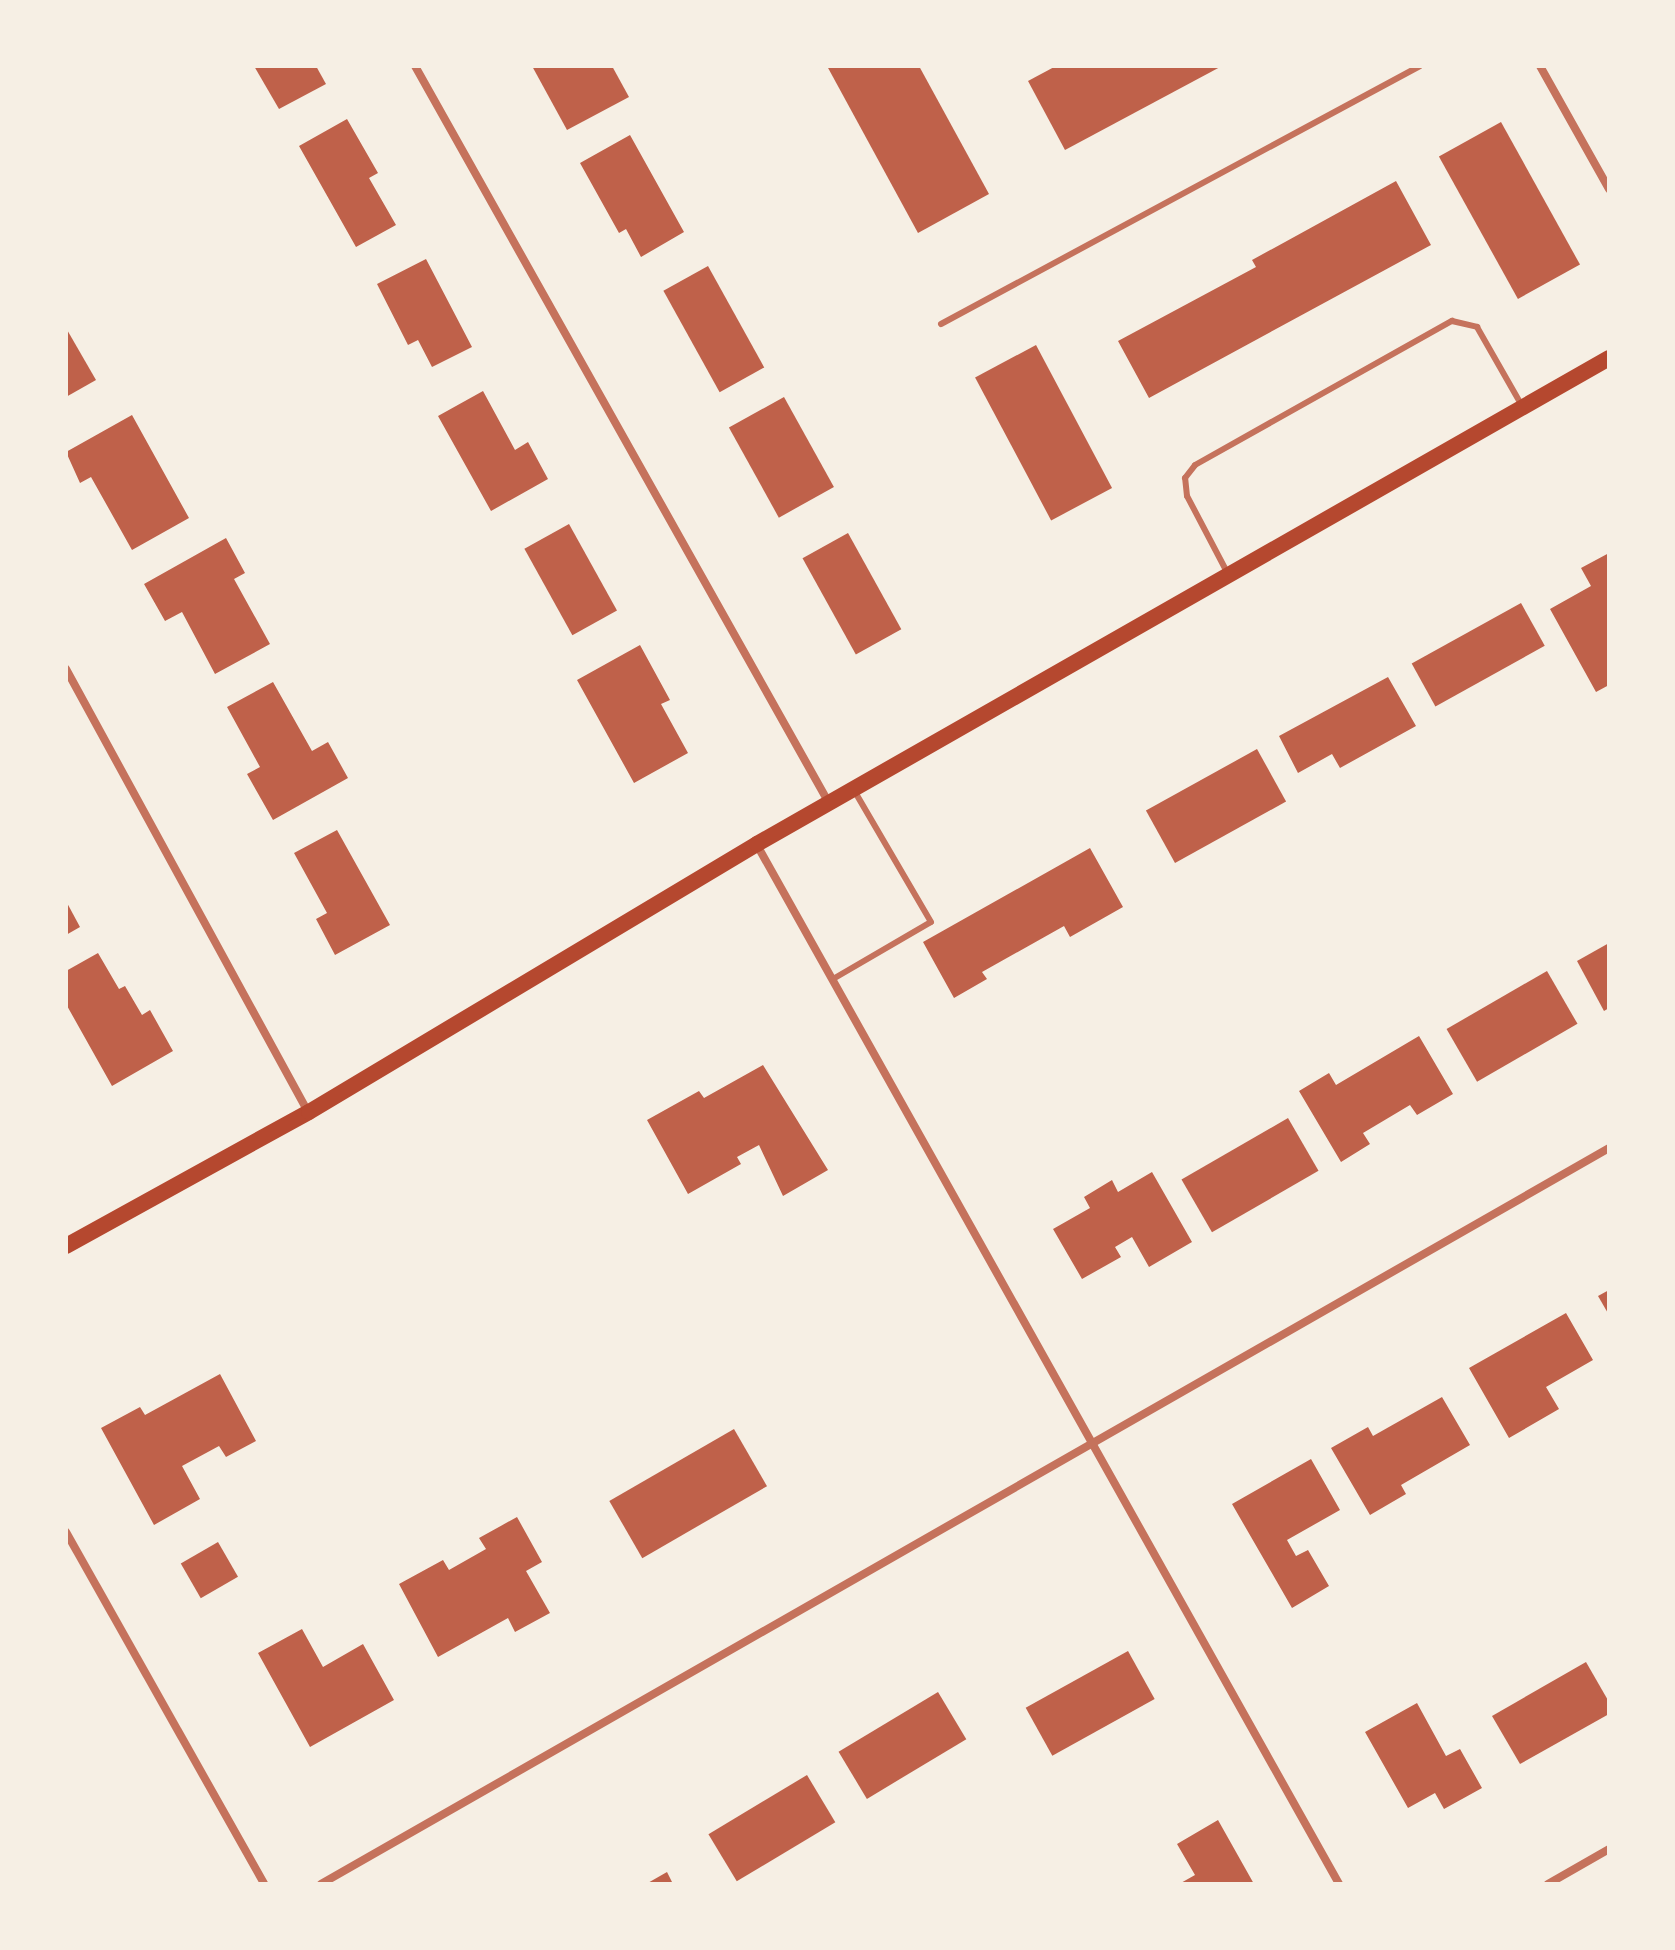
<!DOCTYPE html>
<style>
body{margin:0}
#map{position:relative;width:1675px;height:1950px;overflow:hidden;background:#f6efe4;font-family:Figtree,sans-serif}
div>[style]{position:absolute}
.building>*{inset:0;background:#bf614a;transform-origin:0 0}
.service>*{height:6px;margin:-3px;padding:0 3px;transform-origin:3px;border-radius:3px;background:#c5725c}
.minor>*{height:8px;margin:-4px;padding:0 4px;transform-origin:4px;border-radius:4px;background:#c5725c}
.secondary>*{height:16px;margin:-8px;padding:0 8px;transform-origin:8px;border-radius:8px;background:#b5482f}
span{translate:-50% -50%;white-space:nowrap;text-align:center;line-height:1.15;-webkit-text-stroke:6px #f6efe4;paint-order:stroke}
.frame{position:absolute;inset:0;border:68px solid #f6efe4;pointer-events:none}
</style>
<div id="map">
<div class="building">
<div style="clip-path:polygon(254px 66px,316px 66px,326px 84px,279px 109px)"></div>
<div style="clip-path:polygon(532px 66px,612px 66px,629px 97px,567px 130px)"></div>
<div style="clip-path:polygon(827px 66px,919px 66px,989px 194px,918px 233px)"></div>
<div style="clip-path:polygon(1056px 66px,1222px 66px,1065px 150px,1028px 81px)"></div>
<div style="clip-path:polygon(347px 119px,378px 173px,369px 178px,396px 225px,356px 247px,299px 146px)"></div>
<div style="left:1501px;top:122px;width:163px;height:71px;rotate:61deg"></div>
<div style="clip-path:polygon(630px 135px,684px 232px,641px 257px,626px 229px,619px 233px,580px 163px)"></div>
<div style="clip-path:polygon(1396px 181px,1431px 245px,1149px 398px,1118px 341px,1256px 267px,1252px 260px)"></div>
<div style="clip-path:polygon(426px 259px,472px 347px,432px 367px,418px 340px,408px 345px,377px 284px)"></div>
<div style="left:708px;top:266px;width:116px;height:51px;rotate:61deg"></div>
<div style="clip-path:polygon(66px 328px,96px 380px,66px 397px)"></div>
<div style="left:1036px;top:345px;width:162px;height:69px;rotate:62deg"></div>
<div style="clip-path:polygon(483px 391px,515px 450px,528px 442px,548px 479px,491px 511px,438px 416px)"></div>
<div style="left:784px;top:397px;width:103px;height:63px;rotate:61deg"></div>
<div style="clip-path:polygon(132px 415px,189px 518px,132px 550px,91px 477px,80px 483px,66px 452px)"></div>
<div style="left:569px;top:524px;width:99px;height:51px;rotate:61deg"></div>
<div style="left:848px;top:533px;width:110px;height:52px;rotate:61deg"></div>
<div style="clip-path:polygon(226px 538px,245px 573px,234px 579px,270px 644px,215px 674px,182px 612px,165px 621px,144px 584px)"></div>
<div style="clip-path:polygon(1609px 553px,1609px 685px,1596px 692px,1550px 609px,1591px 586px,1581px 568px)"></div>
<div style="left:1521px;top:603px;width:49px;height:125px;rotate:61deg"></div>
<div style="clip-path:polygon(640px 645px,670px 700px,661px 704px,688px 753px,634px 783px,577px 680px)"></div>
<div style="clip-path:polygon(1388px 677px,1416px 726px,1340px 768px,1332px 754px,1298px 773px,1279px 736px)"></div>
<div style="clip-path:polygon(273px 682px,312px 751px,328px 742px,348px 778px,273px 820px,247px 774px,260px 767px,227px 707px)"></div>
<div style="left:1257px;top:749px;width:60px;height:127px;rotate:61deg"></div>
<div style="clip-path:polygon(337px 830px,390px 925px,335px 955px,316px 919px,327px 913px,294px 853px)"></div>
<div style="clip-path:polygon(1090px 848px,1123px 907px,1070px 937px,1064px 926px,982px 972px,987px 979px,954px 998px,923px 942px)"></div>
<div style="clip-path:polygon(66px 901px,80px 927px,66px 935px)"></div>
<div style="clip-path:polygon(1609px 943px,1609px 1008px,1604px 1011px,1577px 961px)"></div>
<div style="clip-path:polygon(98px 953px,119px 989px,125px 986px,142px 1015px,150px 1010px,173px 1051px,112px 1086px,66px 1004px,66px 971px)"></div>
<div style="left:1547px;top:971px;width:61px;height:116px;rotate:60deg"></div>
<div style="clip-path:polygon(1419px 1036px,1453px 1094px,1417px 1115px,1410px 1105px,1363px 1133px,1370px 1144px,1341px 1162px,1299px 1091px,1329px 1073px,1336px 1085px)"></div>
<div style="clip-path:polygon(763px 1065px,828px 1170px,783px 1196px,759px 1145px,737px 1157px,741px 1164px,688px 1194px,647px 1120px,699px 1091px,704px 1098px)"></div>
<div style="left:1288px;top:1118px;width:61px;height:123px;rotate:60deg"></div>
<div style="clip-path:polygon(1152px 1172px,1192px 1242px,1149px 1267px,1132px 1237px,1115px 1247px,1121px 1257px,1082px 1279px,1053px 1229px,1090px 1208px,1084px 1197px,1112px 1180px,1118px 1192px)"></div>
<div style="clip-path:polygon(1609px 1290px,1609px 1315px,1598px 1296px)"></div>
<div style="clip-path:polygon(1566px 1313px,1593px 1360px,1546px 1387px,1559px 1409px,1509px 1438px,1469px 1368px)"></div>
<div style="clip-path:polygon(220px 1374px,256px 1441px,226px 1457px,219px 1446px,182px 1466px,200px 1499px,154px 1525px,101px 1428px,140px 1407px,145px 1415px)"></div>
<div style="clip-path:polygon(1442px 1397px,1470px 1445px,1401px 1485px,1406px 1494px,1370px 1515px,1331px 1448px,1368px 1427px,1373px 1436px)"></div>
<div style="left:734px;top:1429px;width:66px;height:144px;rotate:60deg"></div>
<div style="clip-path:polygon(1311px 1459px,1340px 1510px,1287px 1540px,1296px 1556px,1308px 1550px,1329px 1586px,1292px 1608px,1232px 1504px)"></div>
<div style="clip-path:polygon(517px 1517px,542px 1562px,526px 1571px,550px 1613px,515px 1632px,508px 1618px,438px 1657px,399px 1584px,443px 1560px,449px 1570px,486px 1549px,479px 1538px)"></div>
<div style="left:218px;top:1542px;width:40px;height:43px;rotate:60deg"></div>
<div style="clip-path:polygon(302px 1629px,323px 1667px,363px 1644px,394px 1700px,310px 1747px,258px 1653px)"></div>
<div style="left:1128px;top:1651px;width:55px;height:117px;rotate:61deg"></div>
<div style="clip-path:polygon(1586px 1662px,1609px 1702px,1609px 1714px,1520px 1764px,1492px 1716px)"></div>
<div style="left:938px;top:1692px;width:55px;height:116px;rotate:59deg"></div>
<div style="clip-path:polygon(1417px 1703px,1446px 1756px,1460px 1749px,1482px 1788px,1444px 1809px,1435px 1793px,1408px 1808px,1365px 1732px)"></div>
<div style="left:807px;top:1775px;width:55px;height:115px;rotate:59deg"></div>
<div style="clip-path:polygon(1218px 1820px,1254px 1884px,1179px 1884px,1195px 1875px,1177px 1844px)"></div>
<div style="clip-path:polygon(667px 1872px,673px 1884px,646px 1884px)"></div>
</div>
<div class="service">
<div style="left:941px;top:324px;width:544px;rotate:-28.31deg"></div>
<div style="left:1228px;top:574px;width:88px;rotate:-117.7deg"></div>
<div style="left:1187px;top:496px;width:18px;rotate:-96deg"></div>
<div style="left:1185px;top:478px;width:16px;rotate:-52deg"></div>
<div style="left:1195px;top:465px;width:295px;rotate:-29.3deg"></div>
<div style="left:1452px;top:321px;width:26px;rotate:13deg"></div>
<div style="left:1477px;top:327px;width:91px;rotate:60.3deg"></div>
<div style="left:833px;top:979px;width:113px;rotate:-30.2deg"></div>
<div style="left:931px;top:922px;width:151px;rotate:-120.3deg"></div>
</div>
<div class="minor">
<div style="left:415px;top:66px;width:848px;rotate:60.68deg"></div>
<div style="left:1540px;top:66px;width:141px;rotate:60.7deg"></div>
<div style="left:66px;top:669px;width:505px;rotate:61.35deg"></div>
<div style="left:757px;top:845px;width:1191px;rotate:60.74deg"></div>
<div style="left:66px;top:1532px;width:404px;rotate:60.6deg"></div>
<div style="left:321px;top:1884px;width:1483px;rotate:-29.74deg"></div>
<div style="left:1548px;top:1884px;width:70px;rotate:-29.8deg"></div>
</div>
<div class="secondary">
<div style="left:66px;top:1246px;width:277px;rotate:-28.9deg"></div>
<div style="left:309px;top:1112px;width:522px;rotate:-30.89deg"></div>
<div style="left:757px;top:844px;width:981px;rotate:-29.7deg"></div>
</div>
<div class="frame"></div>
</div>
